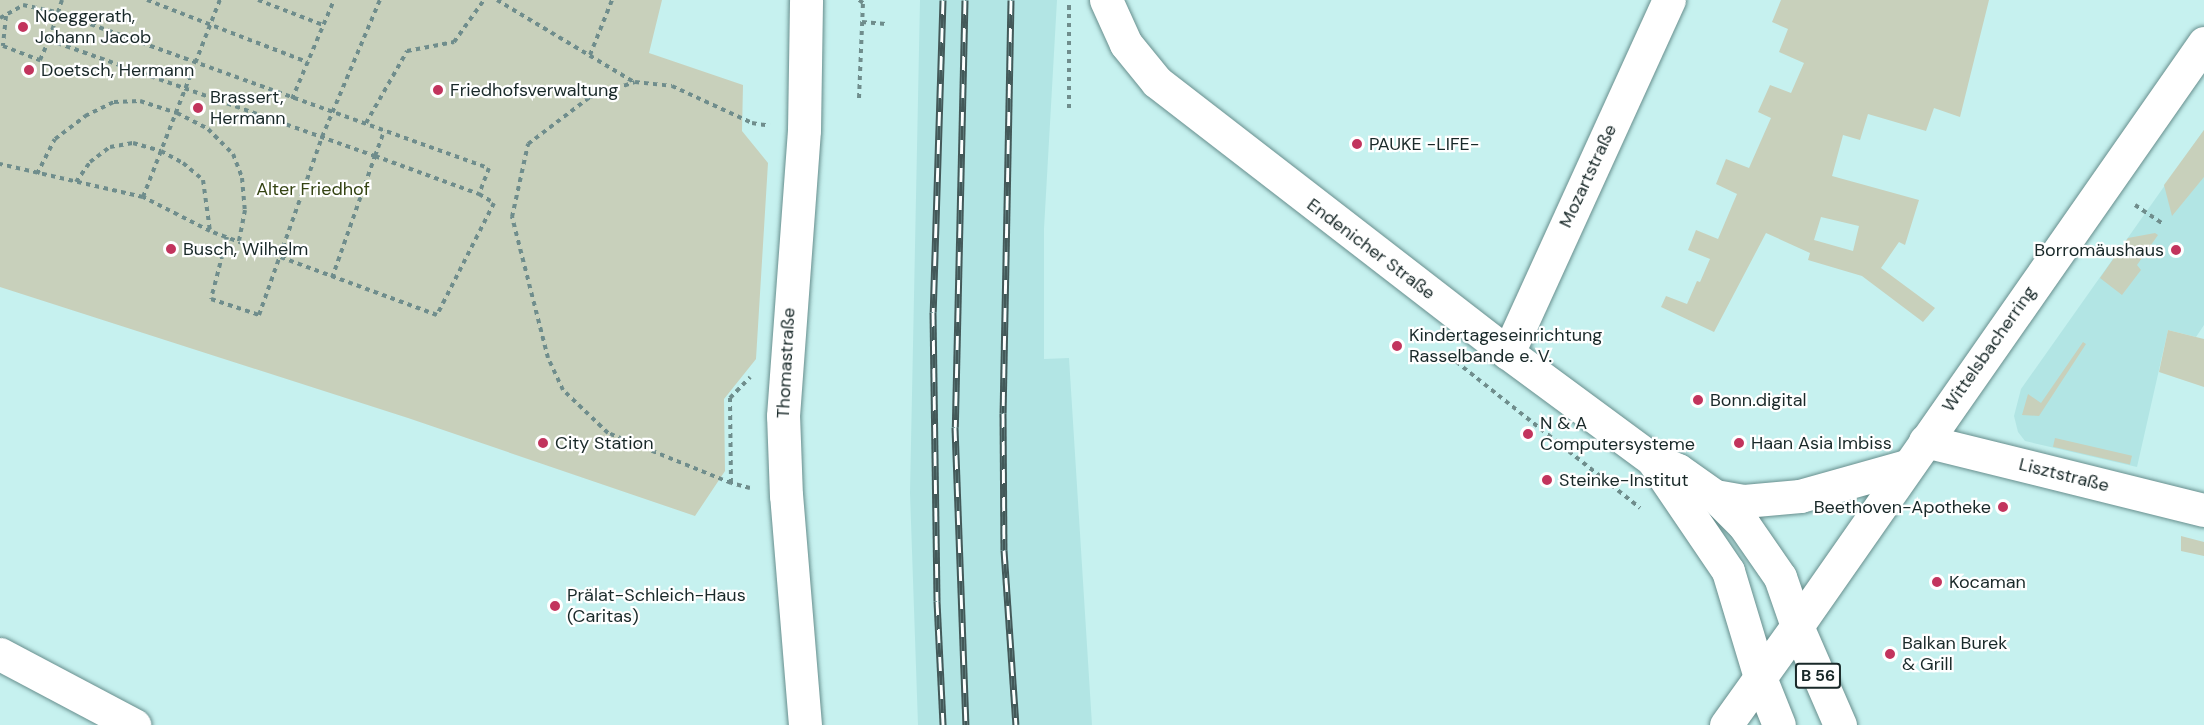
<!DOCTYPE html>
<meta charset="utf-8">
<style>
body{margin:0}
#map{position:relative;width:2204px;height:725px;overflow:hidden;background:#c6f1ef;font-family:"DM Sans",sans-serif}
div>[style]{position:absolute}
.built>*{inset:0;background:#b2e5e4}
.green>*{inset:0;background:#c8d0bb;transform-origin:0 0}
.path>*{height:4px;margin-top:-2px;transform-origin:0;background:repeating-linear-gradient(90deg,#6f8d8c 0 4.5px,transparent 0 9px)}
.roads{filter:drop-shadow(0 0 2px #678e8d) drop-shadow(0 0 2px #678e8d)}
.minor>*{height:33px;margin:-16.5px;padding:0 16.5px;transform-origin:16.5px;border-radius:16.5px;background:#fff}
.major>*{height:33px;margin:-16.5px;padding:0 16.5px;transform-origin:16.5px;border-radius:16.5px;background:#fff}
.rail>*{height:7px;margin-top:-3.5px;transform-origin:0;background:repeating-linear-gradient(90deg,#fff 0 14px,#435959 0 28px);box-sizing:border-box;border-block:2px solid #435959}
.dots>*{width:16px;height:16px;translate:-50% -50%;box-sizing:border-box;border:3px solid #fff;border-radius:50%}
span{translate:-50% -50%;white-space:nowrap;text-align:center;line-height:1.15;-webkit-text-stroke:4.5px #fff;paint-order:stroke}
.shield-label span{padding:2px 4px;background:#fff;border:2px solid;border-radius:4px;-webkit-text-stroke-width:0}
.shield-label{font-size:16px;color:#192929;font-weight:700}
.poi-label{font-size:18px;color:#192929}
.left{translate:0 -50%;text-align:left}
.right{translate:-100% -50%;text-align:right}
.street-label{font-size:18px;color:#192929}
.park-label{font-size:18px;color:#354413}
</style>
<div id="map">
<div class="built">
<div style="clip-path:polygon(920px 0,1057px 0,1044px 229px,1044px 359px,1069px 358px,1092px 725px,918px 725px,910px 493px)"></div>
<div style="clip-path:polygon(2204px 130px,2204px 325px,2196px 337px,2168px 330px,2137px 467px,2025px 441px,2018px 432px,2014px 416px,2021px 389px)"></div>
</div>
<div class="green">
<div style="clip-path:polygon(0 0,662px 0,649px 53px,743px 85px,742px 131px,768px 163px,756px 359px,724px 399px,725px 471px,695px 516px,408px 418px,0 287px)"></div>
<div style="clip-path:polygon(evenodd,1781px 0,1989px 0,1960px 117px,1934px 108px,1926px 131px,1868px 114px,1860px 140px,1843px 135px,1832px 176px,1919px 200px,1905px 245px,1899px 242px,1881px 268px,1935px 308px,1923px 322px,1862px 276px,1808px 260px,1810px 253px,1766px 233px,1714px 332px,1661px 307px,1666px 296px,1687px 304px,1697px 281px,1700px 282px,1710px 259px,1688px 250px,1696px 230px,1718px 239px,1737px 194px,1716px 184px,1726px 159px,1749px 168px,1771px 118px,1758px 112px,1770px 85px,1791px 93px,1804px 63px,1779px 52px,1788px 29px,1772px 22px,1781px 0,1821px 217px,1859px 226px,1853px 251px,1814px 240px,1821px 217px)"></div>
<div style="clip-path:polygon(2204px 130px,2204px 177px,2172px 216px,2164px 185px)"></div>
<div style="clip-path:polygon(2155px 233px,2158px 235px,2137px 265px,2141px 270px,2122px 295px,2100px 278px,2128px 238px)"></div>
<div style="clip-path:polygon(2168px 330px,2204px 339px,2204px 387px,2159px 372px)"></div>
<div style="clip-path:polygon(2083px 342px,2086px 344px,2039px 416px,2022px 415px,2028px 394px,2041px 403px)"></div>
<div style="left:2055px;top:438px;width:79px;height:9px;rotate:13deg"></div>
<div style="clip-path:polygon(2181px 536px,2204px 542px,2204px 556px,2181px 551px)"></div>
</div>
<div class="path">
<div style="left:62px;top:0;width:42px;rotate:108deg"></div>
<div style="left:49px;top:40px;width:346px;rotate:19.6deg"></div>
<div style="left:375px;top:156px;width:27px;rotate:-70deg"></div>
<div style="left:147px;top:0;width:172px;rotate:21.2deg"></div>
<div style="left:258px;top:0;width:70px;rotate:21deg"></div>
<div style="left:497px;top:0;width:160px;rotate:30.9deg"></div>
<div style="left:1069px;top:5px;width:104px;rotate:90deg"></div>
<div style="left:6px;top:16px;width:30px;rotate:96deg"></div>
<div style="left:3px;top:46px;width:40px;rotate:21deg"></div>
<div style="left:40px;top:60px;width:22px;rotate:-66deg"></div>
<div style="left:0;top:18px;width:26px;rotate:-29deg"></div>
<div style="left:23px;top:5px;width:35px;rotate:12deg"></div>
<div style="left:57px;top:12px;width:459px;rotate:19.9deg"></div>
<div style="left:489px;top:168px;width:28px;rotate:111deg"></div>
<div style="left:479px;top:194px;width:17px;rotate:31deg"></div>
<div style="left:494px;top:203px;width:126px;rotate:117deg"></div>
<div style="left:437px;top:315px;width:242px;rotate:-159.7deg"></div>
<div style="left:210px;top:231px;width:75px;rotate:-153.1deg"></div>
<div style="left:143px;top:197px;width:147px;rotate:-167deg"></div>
<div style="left:862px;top:22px;width:24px;rotate:5deg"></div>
<div style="left:590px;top:55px;width:59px;rotate:-68.2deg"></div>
<div style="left:859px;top:98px;width:95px;rotate:-87.6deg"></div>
<div style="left:863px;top:3px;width:5px;rotate:-143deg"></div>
<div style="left:292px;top:99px;width:108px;rotate:-67deg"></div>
<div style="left:366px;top:123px;width:83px;rotate:-60.3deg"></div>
<div style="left:407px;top:51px;width:48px;rotate:-10.8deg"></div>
<div style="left:454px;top:42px;width:52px;rotate:-54.5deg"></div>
<div style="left:37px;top:174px;width:39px;rotate:-63deg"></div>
<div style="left:55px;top:139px;width:38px;rotate:-37deg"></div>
<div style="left:85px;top:116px;width:32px;rotate:-26deg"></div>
<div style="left:114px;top:102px;width:26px;rotate:-2deg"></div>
<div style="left:140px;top:101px;width:39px;rotate:18deg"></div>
<div style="left:177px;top:113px;width:35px;rotate:27deg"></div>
<div style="left:208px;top:129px;width:35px;rotate:45deg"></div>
<div style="left:233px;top:154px;width:26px;rotate:69deg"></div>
<div style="left:242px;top:178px;width:32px;rotate:85deg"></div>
<div style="left:245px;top:210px;width:33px;rotate:101deg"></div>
<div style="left:76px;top:182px;width:24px;rotate:-55deg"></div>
<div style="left:90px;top:162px;width:25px;rotate:-37deg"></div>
<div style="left:110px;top:147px;width:23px;rotate:-10deg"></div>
<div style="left:133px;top:143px;width:29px;rotate:16deg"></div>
<div style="left:161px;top:151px;width:25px;rotate:29deg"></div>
<div style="left:183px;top:163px;width:26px;rotate:40deg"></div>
<div style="left:203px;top:180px;width:51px;rotate:82.2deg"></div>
<div style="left:143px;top:197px;width:212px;rotate:-68.7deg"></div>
<div style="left:2135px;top:205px;width:32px;rotate:34deg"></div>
<div style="left:227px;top:237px;width:64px;rotate:104.5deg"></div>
<div style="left:211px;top:299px;width:51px;rotate:18.4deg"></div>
<div style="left:259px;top:315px;width:189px;rotate:-70.5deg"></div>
<div style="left:322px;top:137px;width:149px;rotate:-67.1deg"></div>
<div style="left:332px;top:278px;width:129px;rotate:-70.6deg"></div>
<div style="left:375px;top:156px;width:111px;rotate:20.1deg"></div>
<div style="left:1449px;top:356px;width:244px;rotate:38.5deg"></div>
<div style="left:731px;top:483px;width:133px;rotate:-157.9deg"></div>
<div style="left:608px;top:433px;width:62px;rotate:-136.3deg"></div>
<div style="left:563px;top:390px;width:35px;rotate:-115deg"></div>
<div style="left:548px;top:358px;width:146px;rotate:-104.3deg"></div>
<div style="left:512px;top:217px;width:75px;rotate:-77.6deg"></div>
<div style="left:528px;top:144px;width:78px;rotate:-37.2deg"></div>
<div style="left:590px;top:97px;width:47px;rotate:-18.4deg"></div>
<div style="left:635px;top:82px;width:37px;rotate:6deg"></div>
<div style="left:672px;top:86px;width:88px;rotate:24.8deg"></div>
<div style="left:752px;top:123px;width:18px;rotate:9deg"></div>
<div style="left:750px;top:488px;width:20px;rotate:-165deg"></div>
<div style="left:731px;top:483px;width:85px;rotate:-90.7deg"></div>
<div style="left:730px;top:398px;width:29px;rotate:-46deg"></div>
</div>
<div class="roads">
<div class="minor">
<div style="left:1106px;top:0;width:48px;rotate:65.6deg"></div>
<div style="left:1126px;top:44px;width:49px;rotate:50.8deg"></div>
<div style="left:1157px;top:82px;width:443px;rotate:37.7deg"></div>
<div style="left:1508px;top:353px;width:179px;rotate:36.4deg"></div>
<div style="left:1652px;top:459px;width:28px;rotate:23deg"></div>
<div style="left:1678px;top:470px;width:45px;rotate:35.1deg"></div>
<div style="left:1715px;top:496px;width:41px;rotate:45deg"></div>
<div style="left:1744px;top:525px;width:63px;rotate:55.3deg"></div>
<div style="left:1780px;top:577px;width:52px;rotate:70.9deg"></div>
<div style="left:1508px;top:353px;width:388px;rotate:-65.5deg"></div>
<div style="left:1925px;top:441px;width:287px;rotate:13.9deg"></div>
<div style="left:1652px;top:459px;width:135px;rotate:55.8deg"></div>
<div style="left:1728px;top:571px;width:114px;rotate:73.2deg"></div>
<div style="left:1715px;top:496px;width:29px;rotate:10deg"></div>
<div style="left:1744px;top:501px;width:56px;rotate:-5.1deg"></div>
<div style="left:1800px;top:496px;width:111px;rotate:-15.7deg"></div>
<div style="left:1797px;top:626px;width:711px;rotate:-55.08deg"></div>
<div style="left:0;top:654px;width:152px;rotate:27.9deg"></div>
<div style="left:805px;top:725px;width:230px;rotate:-94.7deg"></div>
<div style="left:786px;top:496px;width:80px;rotate:-92.1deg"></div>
<div style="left:783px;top:416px;width:287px;rotate:-85.8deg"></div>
<div style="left:804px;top:130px;width:130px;rotate:-89.1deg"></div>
</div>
<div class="major">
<div style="left:1797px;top:626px;width:108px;rotate:66.5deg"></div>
<div style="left:1761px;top:680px;width:48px;rotate:68.2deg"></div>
<div style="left:1726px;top:725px;width:122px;rotate:-54.4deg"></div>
</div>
</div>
<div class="rail">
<div style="left:943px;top:0;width:312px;rotate:91.8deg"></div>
<div style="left:933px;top:312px;width:289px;rotate:89.2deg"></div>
<div style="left:937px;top:601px;width:124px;rotate:87.2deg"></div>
<div style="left:965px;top:0;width:427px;rotate:91.3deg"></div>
<div style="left:955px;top:427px;width:298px;rotate:87.9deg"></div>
<div style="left:1011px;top:0;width:413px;rotate:91.1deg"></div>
<div style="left:1003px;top:413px;width:137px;rotate:89.6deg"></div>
<div style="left:1004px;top:550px;width:175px;rotate:86.1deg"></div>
</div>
<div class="dots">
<div style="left:23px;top:27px;background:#c2345d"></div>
<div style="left:29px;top:70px;background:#c2345d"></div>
<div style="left:438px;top:90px;background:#c2345d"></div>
<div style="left:198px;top:108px;background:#c2345d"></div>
<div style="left:1357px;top:144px;background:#c2345d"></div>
<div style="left:171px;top:249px;background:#c2345d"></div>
<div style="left:2176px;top:250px;background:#c2345d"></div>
<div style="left:1397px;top:346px;background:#c2345d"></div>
<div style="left:1698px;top:400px;background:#c2345d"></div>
<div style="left:1528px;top:434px;background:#c2345d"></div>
<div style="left:543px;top:443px;background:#c2345d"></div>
<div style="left:1739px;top:443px;background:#c2345d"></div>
<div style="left:1547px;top:480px;background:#c2345d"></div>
<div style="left:2003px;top:507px;background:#c2345d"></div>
<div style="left:1937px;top:582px;background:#c2345d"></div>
<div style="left:555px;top:606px;background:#c2345d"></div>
<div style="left:1890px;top:654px;background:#c2345d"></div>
</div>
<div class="shield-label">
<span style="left:1818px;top:676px">B 56</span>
</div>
<div class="poi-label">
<span class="left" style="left:35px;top:27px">Noeggerath,<br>Johann Jacob</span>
<span class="left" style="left:41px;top:70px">Doetsch, Hermann</span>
<span class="left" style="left:450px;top:90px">Friedhofsverwaltung</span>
<span class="left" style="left:210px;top:108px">Brassert,<br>Hermann</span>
<span class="left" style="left:1369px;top:144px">PAUKE -LIFE-</span>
<span class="left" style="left:183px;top:249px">Busch, Wilhelm</span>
<span class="right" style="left:2164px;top:250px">Borromäushaus</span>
<span class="left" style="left:1409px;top:346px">Kindertageseinrichtung<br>Rasselbande e. V.</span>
<span class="left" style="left:1710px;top:400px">Bonn.digital</span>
<span class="left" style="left:1540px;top:434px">N &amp; A<br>Computersysteme</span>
<span class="left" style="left:555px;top:443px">City Station</span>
<span class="left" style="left:1751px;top:443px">Haan Asia Imbiss</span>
<span class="left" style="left:1559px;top:480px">Steinke-Institut</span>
<span class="right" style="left:1991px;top:507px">Beethoven-Apotheke</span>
<span class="left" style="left:1949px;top:582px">Kocaman</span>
<span class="left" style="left:567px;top:606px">Prälat-Schleich-Haus<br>(Caritas)</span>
<span class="left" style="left:1902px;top:654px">Balkan Burek<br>&amp; Grill</span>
</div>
<div class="street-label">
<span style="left:1588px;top:176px;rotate:-65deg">Mozartstraße</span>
<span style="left:1371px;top:249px;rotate:37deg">Endenicher Straße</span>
<span style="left:1989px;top:349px;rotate:-55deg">Wittelsbacherring</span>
<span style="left:786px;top:363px;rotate:-87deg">Thomastraße</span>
<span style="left:2064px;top:475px;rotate:14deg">Lisztstraße</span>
</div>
<div class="park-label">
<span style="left:313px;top:189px">Alter Friedhof</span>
</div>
</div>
